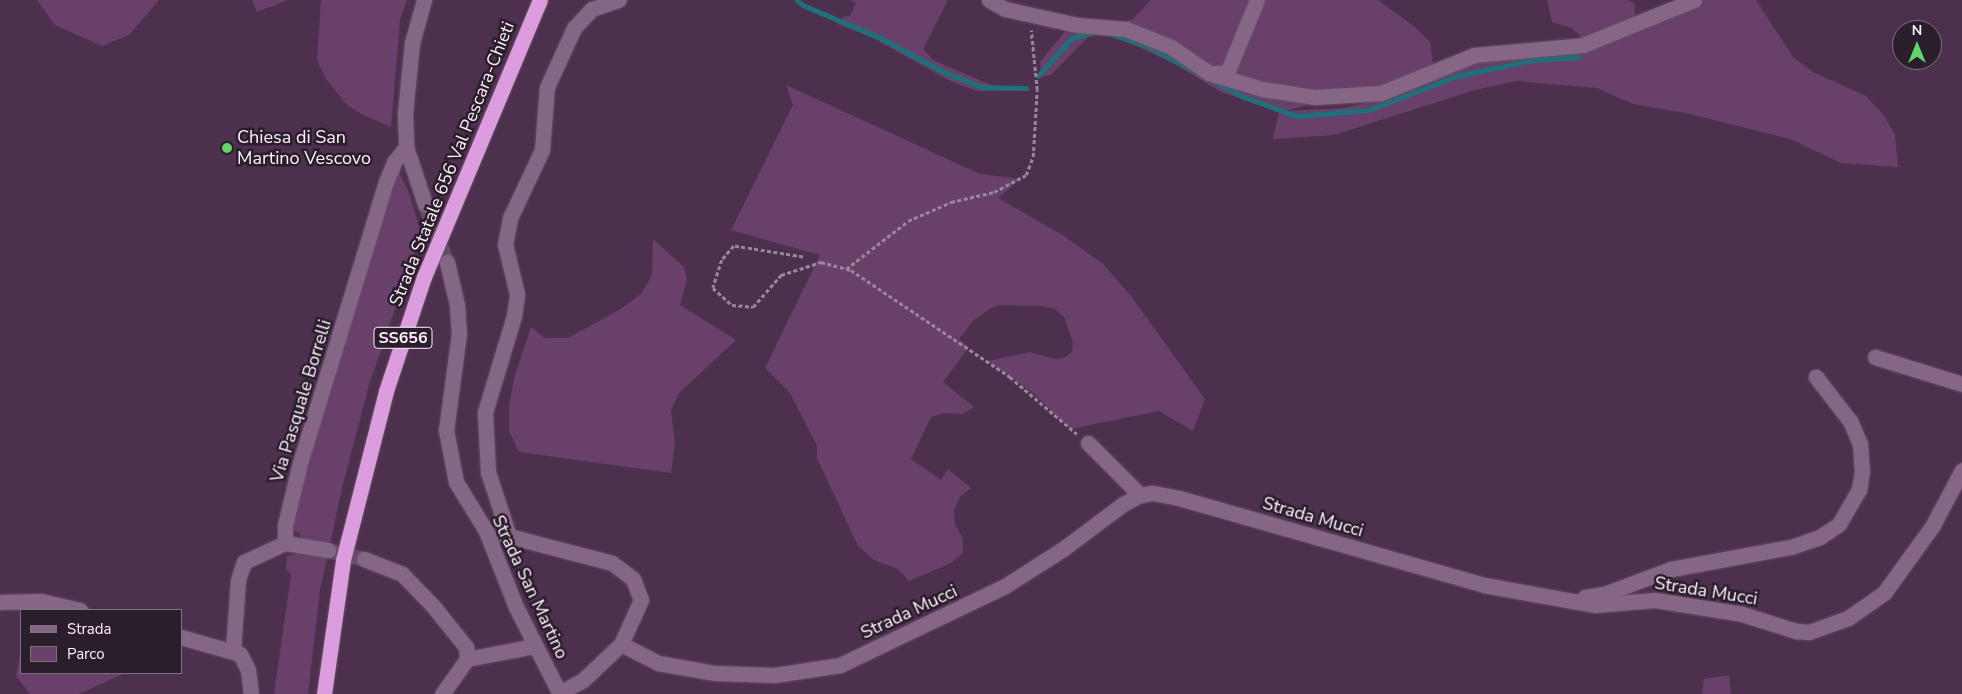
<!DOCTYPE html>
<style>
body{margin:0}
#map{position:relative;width:1962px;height:694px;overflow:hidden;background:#4d304e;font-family:"Nunito Sans",sans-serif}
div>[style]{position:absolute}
.green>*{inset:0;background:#68406a}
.stream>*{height:4.5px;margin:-2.25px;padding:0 2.25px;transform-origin:2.25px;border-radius:2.25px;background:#1e717a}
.minor-tunnel>*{height:15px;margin-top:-7.5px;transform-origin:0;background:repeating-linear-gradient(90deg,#684d68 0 15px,transparent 0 23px)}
.path>*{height:2.5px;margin-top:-1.25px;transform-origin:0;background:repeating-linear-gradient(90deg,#9b859c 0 4px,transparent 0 6.5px)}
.roads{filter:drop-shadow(0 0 1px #674f68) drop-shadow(0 0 1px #674f68)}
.minor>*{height:15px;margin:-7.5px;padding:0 7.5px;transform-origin:7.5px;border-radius:7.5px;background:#856686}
.highway>*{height:15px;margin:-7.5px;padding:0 7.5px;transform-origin:7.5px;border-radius:7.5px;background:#dc9ddf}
.dots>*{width:14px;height:14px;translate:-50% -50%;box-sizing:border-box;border:2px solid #2b1e2b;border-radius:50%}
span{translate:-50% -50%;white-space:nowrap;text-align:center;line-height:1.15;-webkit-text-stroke:5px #2b1e2b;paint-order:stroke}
.shield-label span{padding:1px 4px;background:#2b1e2b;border:1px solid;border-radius:4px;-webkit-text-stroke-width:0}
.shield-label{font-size:16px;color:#fef0fe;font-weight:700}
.poi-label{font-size:18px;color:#fef0fe}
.left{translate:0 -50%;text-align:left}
.street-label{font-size:18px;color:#fef0fe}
.legend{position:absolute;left:20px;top:609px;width:162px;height:65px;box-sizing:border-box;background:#2b1e2b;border:1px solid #7f727f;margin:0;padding:6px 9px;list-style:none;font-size:15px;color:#fef0fe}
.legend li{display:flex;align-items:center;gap:10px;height:25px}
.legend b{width:25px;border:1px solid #7f727f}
.north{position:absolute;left:1892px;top:20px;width:50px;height:50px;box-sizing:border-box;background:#2b1e2b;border:1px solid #7f727f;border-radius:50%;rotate:0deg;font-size:14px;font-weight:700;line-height:20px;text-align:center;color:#fef0fe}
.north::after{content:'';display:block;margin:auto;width:18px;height:22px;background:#61d56a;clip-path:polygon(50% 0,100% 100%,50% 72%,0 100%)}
</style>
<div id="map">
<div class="green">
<div style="clip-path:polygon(37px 0,159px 0,129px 35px,102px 46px,55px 25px)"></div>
<div style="clip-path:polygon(252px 0,288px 0,257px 12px)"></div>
<div style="clip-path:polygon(321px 0,407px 0,400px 20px,391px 127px,365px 116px,347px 105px,326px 79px,317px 60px)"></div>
<div style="clip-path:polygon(850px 0,948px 0,923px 49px,933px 60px,991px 85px,1029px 88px,1028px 91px,977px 91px,952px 82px,873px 38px,837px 24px,842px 17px,850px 16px,856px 3px)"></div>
<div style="clip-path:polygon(1151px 0,1378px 0,1415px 27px,1430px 42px,1433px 64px,1417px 76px,1285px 111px,1344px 108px,1387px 98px,1455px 70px,1487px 60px,1541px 54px,1705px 0,1756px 0,1793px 57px,1813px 72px,1866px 96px,1885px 117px,1895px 135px,1898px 167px,1841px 163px,1790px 139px,1686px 113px,1633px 104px,1597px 88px,1516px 81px,1475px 90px,1334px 135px,1273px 139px,1279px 112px,1221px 92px,1173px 63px,1117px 37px,1092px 33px,1051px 75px,1041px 77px,1040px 62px,1066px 30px,1119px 24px,1133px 19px)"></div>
<div style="clip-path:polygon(1547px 0,1628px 0,1635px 4px,1635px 17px,1583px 39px,1572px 28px,1552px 22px)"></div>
<div style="clip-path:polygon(786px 85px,980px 174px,1020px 179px,998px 198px,1064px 236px,1103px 264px,1131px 296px,1205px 399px,1193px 431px,1159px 411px,1070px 429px,1033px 393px,988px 361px,1030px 352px,1055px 359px,1064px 358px,1072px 352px,1073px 343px,1064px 317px,1055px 309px,1042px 306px,1000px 305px,991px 308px,973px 321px,959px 339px,969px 347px,943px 382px,974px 407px,962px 414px,944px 413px,931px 417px,911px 459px,941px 480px,948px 469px,971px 488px,960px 497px,954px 510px,955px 524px,963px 539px,963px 553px,951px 563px,909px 581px,898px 569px,874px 560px,858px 546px,817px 458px,817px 446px,790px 393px,765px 368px,820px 255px,731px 230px,793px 105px)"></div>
<div style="clip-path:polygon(395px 163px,409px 193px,421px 233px,369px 385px,343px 484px,320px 590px,308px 694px,274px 694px,291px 574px,286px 570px,287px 556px,302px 553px,300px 534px,286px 525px)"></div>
<div style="clip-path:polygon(653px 239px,684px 267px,687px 280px,680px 305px,736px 340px,678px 394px,671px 411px,675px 443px,671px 473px,519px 452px,509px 431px,509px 404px,515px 375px,531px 327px,545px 338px,568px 338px,619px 310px,641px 294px,652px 275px)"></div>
<div style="clip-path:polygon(21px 649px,21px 673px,123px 674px,79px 694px,30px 694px,16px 676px)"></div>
<div style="clip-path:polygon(1729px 675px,1731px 694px,1702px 694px,1704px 679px)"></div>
</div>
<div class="stream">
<div style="left:797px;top:0;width:8px;rotate:40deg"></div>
<div style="left:803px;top:5px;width:87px;rotate:23deg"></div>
<div style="left:883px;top:39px;width:72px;rotate:28.4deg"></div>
<div style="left:946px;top:73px;width:39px;rotate:21deg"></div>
<div style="left:982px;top:87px;width:44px;rotate:1.3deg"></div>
<div style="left:1114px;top:35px;width:37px;rotate:19deg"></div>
<div style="left:1149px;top:47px;width:107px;rotate:27.8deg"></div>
<div style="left:1244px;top:97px;width:56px;rotate:19.7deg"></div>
<div style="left:1297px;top:116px;width:72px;rotate:-4.8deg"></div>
<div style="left:1369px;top:110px;width:94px;rotate:-21.1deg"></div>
<div style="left:1457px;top:76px;width:79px;rotate:-11.7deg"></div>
<div style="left:1534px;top:60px;width:45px;rotate:-3.8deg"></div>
<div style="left:1038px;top:76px;width:51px;rotate:-48.2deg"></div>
<div style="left:1072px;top:38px;width:21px;rotate:-14deg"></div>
</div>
<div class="minor-tunnel">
<div style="left:425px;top:204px;width:62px;rotate:69.2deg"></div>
<div style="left:328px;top:550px;width:37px;rotate:14deg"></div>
</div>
<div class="path">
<div style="left:803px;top:257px;width:70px;rotate:-170.9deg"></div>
<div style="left:734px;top:246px;width:18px;rotate:131deg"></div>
<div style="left:722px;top:260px;width:29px;rotate:108deg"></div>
<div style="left:713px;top:288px;width:25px;rotate:42deg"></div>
<div style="left:732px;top:305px;width:21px;rotate:5deg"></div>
<div style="left:753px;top:307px;width:43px;rotate:-48.8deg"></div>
<div style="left:781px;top:275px;width:42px;rotate:-18deg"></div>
<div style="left:821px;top:262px;width:31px;rotate:15deg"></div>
<div style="left:851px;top:270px;width:192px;rotate:33.9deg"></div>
<div style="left:1010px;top:377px;width:88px;rotate:40.4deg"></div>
<div style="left:846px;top:269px;width:78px;rotate:-37.7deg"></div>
<div style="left:908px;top:221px;width:47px;rotate:-23.8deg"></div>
<div style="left:951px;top:202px;width:44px;rotate:-13.1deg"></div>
<div style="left:994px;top:192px;width:36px;rotate:-28deg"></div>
<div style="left:1026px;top:175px;width:19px;rotate:-69deg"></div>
<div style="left:1033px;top:157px;width:67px;rotate:-86.6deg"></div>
<div style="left:1037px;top:90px;width:60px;rotate:-95.7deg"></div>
</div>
<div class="roads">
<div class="minor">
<div style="left:424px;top:0;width:45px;rotate:105.6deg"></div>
<div style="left:412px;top:43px;width:70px;rotate:95.7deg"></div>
<div style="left:405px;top:113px;width:34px;rotate:88deg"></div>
<div style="left:406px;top:147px;width:60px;rotate:71.6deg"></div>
<div style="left:989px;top:0;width:18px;rotate:29deg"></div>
<div style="left:1005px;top:9px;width:74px;rotate:12.5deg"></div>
<div style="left:1077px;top:25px;width:49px;rotate:4.7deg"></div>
<div style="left:1126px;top:29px;width:48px;rotate:21.8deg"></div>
<div style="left:1171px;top:47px;width:46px;rotate:34.4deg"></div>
<div style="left:1209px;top:73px;width:18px"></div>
<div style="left:1227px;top:73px;width:79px;rotate:-67.7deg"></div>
<div style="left:1209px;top:73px;width:55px;rotate:16.8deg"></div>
<div style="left:1262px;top:89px;width:54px;rotate:8.6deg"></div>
<div style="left:1315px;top:97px;width:66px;rotate:-3.5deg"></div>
<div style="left:1381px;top:93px;width:100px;rotate:-22.2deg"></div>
<div style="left:1474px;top:55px;width:109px;rotate:-5.2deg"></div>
<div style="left:1583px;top:45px;width:120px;rotate:-22.1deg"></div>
<div style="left:447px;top:262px;width:44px;rotate:76.9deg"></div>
<div style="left:457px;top:305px;width:28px;rotate:86deg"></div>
<div style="left:459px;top:333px;width:98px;rotate:97.6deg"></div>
<div style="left:446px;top:430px;width:53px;rotate:79.1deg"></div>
<div style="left:456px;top:482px;width:57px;rotate:58.5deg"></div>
<div style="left:486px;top:531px;width:82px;rotate:68.5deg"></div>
<div style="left:516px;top:607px;width:97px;rotate:63.2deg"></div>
<div style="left:1875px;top:357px;width:91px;rotate:17.2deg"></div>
<div style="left:1088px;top:443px;width:74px;rotate:45deg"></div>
<div style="left:501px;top:534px;width:115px;rotate:14.6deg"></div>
<div style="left:612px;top:563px;width:26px;rotate:37deg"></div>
<div style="left:633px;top:579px;width:22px;rotate:69deg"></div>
<div style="left:641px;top:600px;width:48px;rotate:114.4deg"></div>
<div style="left:621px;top:644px;width:52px;rotate:136.5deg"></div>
<div style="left:583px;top:680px;width:26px;rotate:151deg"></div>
<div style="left:509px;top:536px;width:67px;rotate:-108.2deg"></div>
<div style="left:488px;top:472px;width:60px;rotate:-92.9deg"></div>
<div style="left:485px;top:412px;width:100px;rotate:-73.2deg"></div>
<div style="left:514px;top:316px;width:22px;rotate:-82deg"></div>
<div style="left:517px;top:294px;width:51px;rotate:-103.5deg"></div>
<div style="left:505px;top:244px;width:26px;rotate:-79deg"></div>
<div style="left:510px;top:218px;width:75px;rotate:-64.8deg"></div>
<div style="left:542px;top:150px;width:63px;rotate:-85.5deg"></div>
<div style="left:547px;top:87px;width:65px;rotate:-65.4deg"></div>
<div style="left:574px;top:28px;width:26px;rotate:-47deg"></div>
<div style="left:592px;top:9px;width:28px;rotate:-19deg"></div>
<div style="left:285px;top:543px;width:44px;rotate:9.2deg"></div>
<div style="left:364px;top:559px;width:41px;rotate:21.5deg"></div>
<div style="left:402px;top:574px;width:45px;rotate:45.9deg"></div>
<div style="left:433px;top:606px;width:53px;rotate:51.2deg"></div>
<div style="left:466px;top:647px;width:12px;rotate:85deg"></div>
<div style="left:467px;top:659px;width:43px;rotate:125.5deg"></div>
<div style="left:1585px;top:597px;width:19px;rotate:-9deg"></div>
<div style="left:1604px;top:594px;width:72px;rotate:-20.5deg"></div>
<div style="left:1671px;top:569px;width:122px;rotate:-10.4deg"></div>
<div style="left:1791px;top:547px;width:31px;rotate:-19deg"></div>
<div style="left:1820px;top:537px;width:23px;rotate:-34deg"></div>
<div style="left:1839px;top:524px;width:39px;rotate:-60deg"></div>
<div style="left:1859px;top:490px;width:18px;rotate:-81deg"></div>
<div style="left:1862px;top:472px;width:28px;rotate:-94deg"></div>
<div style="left:1860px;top:444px;width:25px;rotate:-113deg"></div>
<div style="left:1850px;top:421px;width:56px;rotate:-127.7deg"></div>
<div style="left:0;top:602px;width:41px;rotate:-1.4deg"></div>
<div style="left:41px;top:601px;width:40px;rotate:13deg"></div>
<div style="left:181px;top:637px;width:61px;rotate:16.1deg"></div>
<div style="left:240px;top:654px;width:18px;rotate:63deg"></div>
<div style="left:248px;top:670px;width:24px;rotate:83deg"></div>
<div style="left:621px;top:644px;width:42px;rotate:27.2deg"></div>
<div style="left:658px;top:663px;width:58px;rotate:10deg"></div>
<div style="left:715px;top:673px;width:60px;rotate:1.9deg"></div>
<div style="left:775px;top:675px;width:66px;rotate:-8.7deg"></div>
<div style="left:840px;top:665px;width:183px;rotate:-25.6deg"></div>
<div style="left:1005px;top:586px;width:69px;rotate:-32.5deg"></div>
<div style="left:1063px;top:549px;width:75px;rotate:-36.9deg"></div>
<div style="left:1123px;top:504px;width:19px;rotate:-28deg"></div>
<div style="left:1140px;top:495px;width:13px;rotate:-9deg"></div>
<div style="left:1153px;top:493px;width:26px;rotate:11deg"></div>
<div style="left:1179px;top:498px;width:317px;rotate:15.9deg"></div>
<div style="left:1484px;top:585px;width:113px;rotate:10.2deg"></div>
<div style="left:1595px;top:605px;width:60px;rotate:-4.8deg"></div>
<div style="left:1655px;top:600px;width:88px;rotate:9.1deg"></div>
<div style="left:1742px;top:614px;width:57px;rotate:17.5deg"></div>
<div style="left:1796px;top:631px;width:13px;rotate:4deg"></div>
<div style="left:1809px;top:632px;width:41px;rotate:-19.7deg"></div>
<div style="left:1848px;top:618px;width:44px;rotate:-34.8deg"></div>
<div style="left:1884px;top:593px;width:84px;rotate:-54.2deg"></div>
<div style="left:1933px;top:525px;width:62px;rotate:-62.2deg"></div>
<div style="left:233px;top:650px;width:70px;rotate:-85.9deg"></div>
<div style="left:238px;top:580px;width:19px;rotate:-72deg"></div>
<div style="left:244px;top:562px;width:45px;rotate:-24.9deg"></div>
<div style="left:285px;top:543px;width:18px;rotate:-90deg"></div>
<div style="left:285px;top:525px;width:64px;rotate:-76.4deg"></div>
<div style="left:300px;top:463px;width:294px;rotate:-73deg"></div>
<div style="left:386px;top:182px;width:22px;rotate:-68deg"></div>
<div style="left:394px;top:162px;width:19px;rotate:-51deg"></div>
<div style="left:467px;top:659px;width:68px;rotate:-11deg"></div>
</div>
<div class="highway">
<div style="left:324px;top:694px;width:135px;rotate:-81.9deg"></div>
<div style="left:343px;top:560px;width:174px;rotate:-75.7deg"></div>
<div style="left:386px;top:391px;width:120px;rotate:-71.6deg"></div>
<div style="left:424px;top:277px;width:300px;rotate:-67.3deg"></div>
</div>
</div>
<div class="dots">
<div style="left:227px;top:148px;background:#61d56a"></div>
</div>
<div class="shield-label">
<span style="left:403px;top:338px">SS656</span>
</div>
<div class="poi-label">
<span class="left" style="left:237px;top:148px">Chiesa di San<br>Martino Vescovo</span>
</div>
<div class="street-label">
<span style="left:452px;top:164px;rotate:-68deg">Strada Statale 656 Val Pescara-Chieti</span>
<span style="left:301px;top:401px;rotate:-73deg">Via Pasquale Borrelli</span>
<span style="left:1313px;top:517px;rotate:16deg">Strada Mucci</span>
<span style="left:530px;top:587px;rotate:65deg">Strada San Martino</span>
<span style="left:1706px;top:591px;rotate:9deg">Strada Mucci</span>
<span style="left:909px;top:612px;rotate:-25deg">Strada Mucci</span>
</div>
<ul class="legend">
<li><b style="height:6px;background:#856686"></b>Strada</li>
<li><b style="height:14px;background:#68406a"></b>Parco</li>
</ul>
<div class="north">N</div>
</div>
